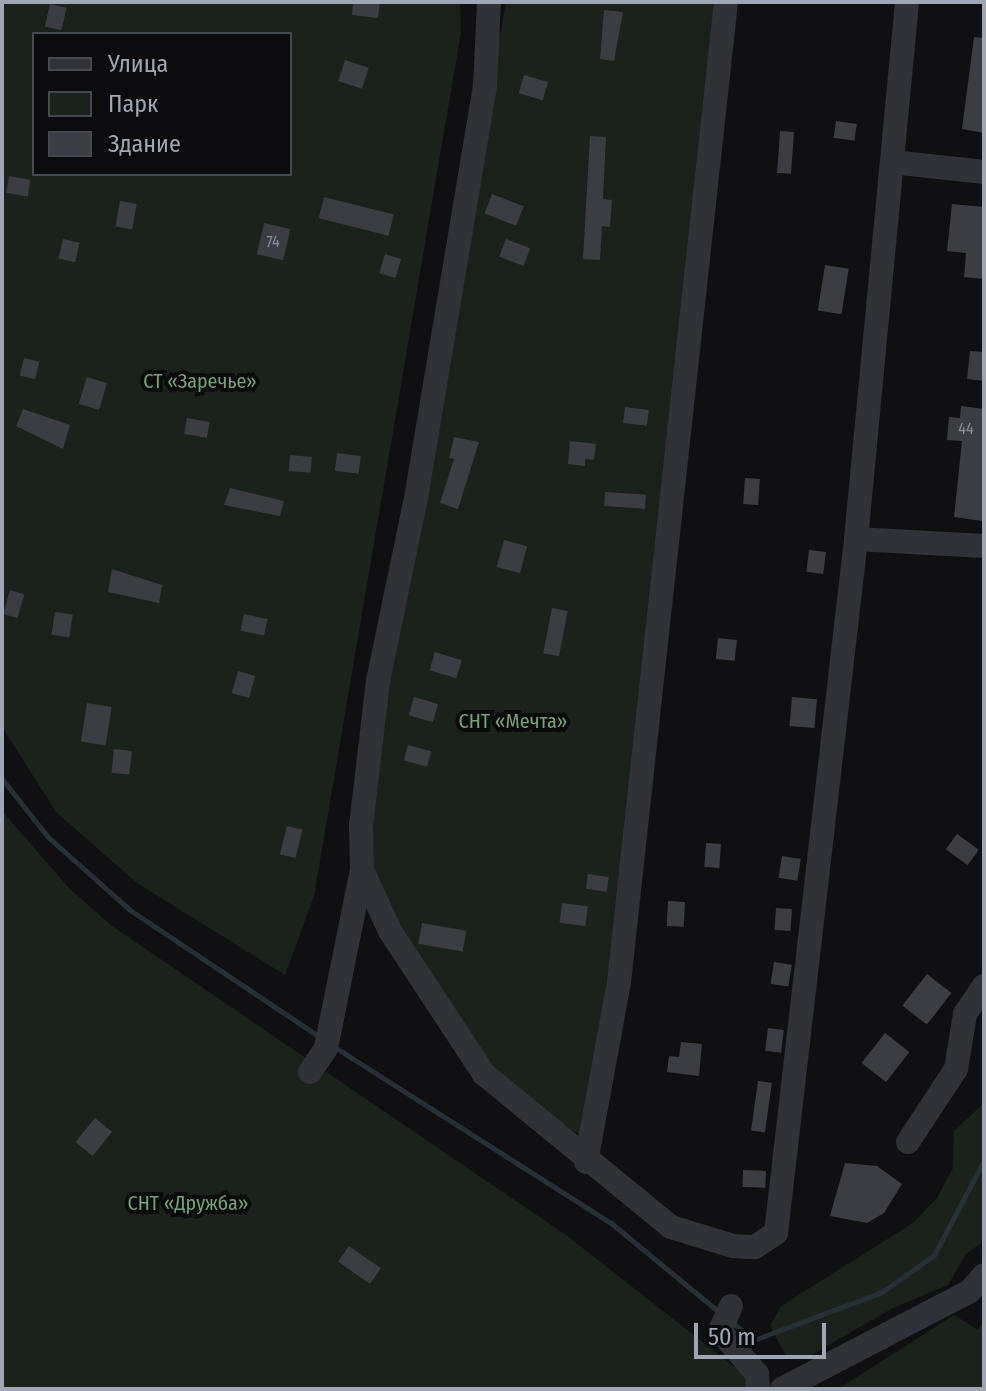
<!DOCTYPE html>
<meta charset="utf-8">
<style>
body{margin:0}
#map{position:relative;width:986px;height:1391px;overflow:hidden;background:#101012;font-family:"Fira Sans Condensed",sans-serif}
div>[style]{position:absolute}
.green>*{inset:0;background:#1a221b}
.stream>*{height:5px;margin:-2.5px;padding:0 2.5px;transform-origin:2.5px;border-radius:2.5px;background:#263037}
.building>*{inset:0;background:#3c3d42;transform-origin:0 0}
.minor>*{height:24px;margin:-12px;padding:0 12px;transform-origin:12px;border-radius:12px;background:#313237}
span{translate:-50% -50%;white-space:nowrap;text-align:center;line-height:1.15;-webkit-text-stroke:8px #0b0b0d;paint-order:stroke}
.number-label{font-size:16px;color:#878c98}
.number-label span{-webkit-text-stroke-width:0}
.park-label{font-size:20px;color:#75a276}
.frame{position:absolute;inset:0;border:4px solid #a0a7b4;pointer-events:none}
.legend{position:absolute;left:32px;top:32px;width:260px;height:144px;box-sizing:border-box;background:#0b0b0d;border:2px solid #474950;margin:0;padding:10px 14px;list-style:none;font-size:24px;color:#a0a7b4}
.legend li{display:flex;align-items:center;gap:16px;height:40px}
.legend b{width:40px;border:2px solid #474950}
.scale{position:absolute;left:694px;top:1323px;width:132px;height:36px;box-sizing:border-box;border:4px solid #a0a7b4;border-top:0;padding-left:10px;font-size:24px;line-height:28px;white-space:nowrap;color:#a0a7b4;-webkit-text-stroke:6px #0b0b0d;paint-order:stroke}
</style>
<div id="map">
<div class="green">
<div style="clip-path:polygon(evenodd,2px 2px,460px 2px,461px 32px,314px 896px,285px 975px,137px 883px,56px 812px,2px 727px,2px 2px,34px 34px,290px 34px,290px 174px,34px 174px,34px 34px)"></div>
<div style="clip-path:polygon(506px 2px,718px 2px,624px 950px,585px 1139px,490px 1074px,374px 883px,368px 842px,383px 692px)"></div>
<div style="clip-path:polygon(2px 811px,69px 888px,112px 926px,566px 1235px,746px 1376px,748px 1389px,2px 1389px)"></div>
<div style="clip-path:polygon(984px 1103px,983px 1242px,966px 1254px,948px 1285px,893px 1308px,804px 1359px,786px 1356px,770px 1326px,781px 1306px,913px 1223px,937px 1198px,953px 1168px,954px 1131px)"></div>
<div style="clip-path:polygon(954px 1315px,978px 1330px,984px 1320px,984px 1389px,838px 1389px)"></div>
</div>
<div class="stream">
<div style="left:2px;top:779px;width:74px;rotate:51.6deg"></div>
<div style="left:48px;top:837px;width:110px;rotate:41.7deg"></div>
<div style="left:130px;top:910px;width:230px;rotate:33.8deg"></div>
<div style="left:333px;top:1046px;width:330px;rotate:32.5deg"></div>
<div style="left:611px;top:1223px;width:140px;rotate:39.5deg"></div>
<div style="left:730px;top:1321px;width:31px;rotate:38deg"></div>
<div style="left:754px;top:1340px;width:137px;rotate:-20.6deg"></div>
<div style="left:882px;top:1292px;width:64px;rotate:-35.4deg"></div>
<div style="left:934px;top:1255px;width:107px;rotate:-62.2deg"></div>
</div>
<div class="building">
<div style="clip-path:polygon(353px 2px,380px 2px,378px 18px,352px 15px)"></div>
<div style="left:50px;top:4px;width:17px;height:23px;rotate:13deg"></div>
<div style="clip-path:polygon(604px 10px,623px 12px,614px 61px,600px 59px)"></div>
<div style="clip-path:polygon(974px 37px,984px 38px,984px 133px,962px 129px)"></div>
<div style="left:345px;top:60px;width:25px;height:22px;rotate:18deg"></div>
<div style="left:524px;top:75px;width:25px;height:19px;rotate:16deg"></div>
<div style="left:836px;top:121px;width:21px;height:17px;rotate:8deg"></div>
<div style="left:780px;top:131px;width:14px;height:42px;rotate:4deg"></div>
<div style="clip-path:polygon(590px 136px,606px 137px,603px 199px,612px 200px,610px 227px,602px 226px,600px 260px,583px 259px)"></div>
<div style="left:9px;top:176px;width:22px;height:17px;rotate:10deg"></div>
<div style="left:492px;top:194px;width:34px;height:21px;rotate:21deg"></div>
<div style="left:324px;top:197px;width:72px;height:22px;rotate:14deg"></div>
<div style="left:120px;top:201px;width:17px;height:26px;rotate:10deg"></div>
<div style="clip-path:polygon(952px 204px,984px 207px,984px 279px,964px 277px,966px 253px,947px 251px)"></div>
<div style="left:264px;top:223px;width:27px;height:32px;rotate:13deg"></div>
<div style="left:63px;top:239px;width:17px;height:20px;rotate:13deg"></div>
<div style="left:506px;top:239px;width:26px;height:19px;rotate:21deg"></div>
<div style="left:385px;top:254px;width:17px;height:20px;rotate:17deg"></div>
<div style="left:825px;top:265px;width:24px;height:46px;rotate:9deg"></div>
<div style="clip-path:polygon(970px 351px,984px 352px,984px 381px,967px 379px)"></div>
<div style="left:24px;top:358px;width:16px;height:18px;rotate:14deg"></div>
<div style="left:87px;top:377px;width:21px;height:28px;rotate:17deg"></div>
<div style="clip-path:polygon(961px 406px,984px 409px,982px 521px,954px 517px,962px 441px,947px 440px,949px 417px,960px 418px)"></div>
<div style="left:625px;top:407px;width:24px;height:16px;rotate:7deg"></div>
<div style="clip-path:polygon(23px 409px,70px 425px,63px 449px,16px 426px)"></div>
<div style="left:187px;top:418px;width:23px;height:16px;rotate:10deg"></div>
<div style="clip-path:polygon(454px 437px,479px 442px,458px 509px,440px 503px,454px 459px,449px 458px)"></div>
<div style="clip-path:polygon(570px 441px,596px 444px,594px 460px,585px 459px,585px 466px,568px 464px)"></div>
<div style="left:337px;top:453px;width:24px;height:18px;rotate:7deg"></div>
<div style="left:290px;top:455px;width:22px;height:16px;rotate:5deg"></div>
<div style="left:745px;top:478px;width:15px;height:26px;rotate:4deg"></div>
<div style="clip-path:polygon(230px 488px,284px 501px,280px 516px,224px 505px)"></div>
<div style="left:605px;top:492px;width:41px;height:14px;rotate:4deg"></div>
<div style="left:504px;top:540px;width:24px;height:28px;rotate:15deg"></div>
<div style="left:809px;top:550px;width:17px;height:22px;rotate:7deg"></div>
<div style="clip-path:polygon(112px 569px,162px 585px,159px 603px,108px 592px)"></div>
<div style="left:10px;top:590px;width:15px;height:25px;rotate:16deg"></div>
<div style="left:552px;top:608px;width:16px;height:46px;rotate:11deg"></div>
<div style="left:55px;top:612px;width:18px;height:23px;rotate:9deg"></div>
<div style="left:244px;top:614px;width:24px;height:17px;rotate:12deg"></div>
<div style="left:718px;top:638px;width:19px;height:21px;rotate:6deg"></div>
<div style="left:435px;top:652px;width:28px;height:19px;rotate:17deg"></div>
<div style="left:238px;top:671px;width:18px;height:23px;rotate:16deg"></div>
<div style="left:414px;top:697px;width:25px;height:19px;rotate:16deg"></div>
<div style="left:792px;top:697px;width:25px;height:29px;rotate:5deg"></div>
<div style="left:87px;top:703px;width:25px;height:39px;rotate:9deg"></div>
<div style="left:408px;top:745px;width:24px;height:16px;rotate:15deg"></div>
<div style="left:114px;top:749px;width:18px;height:24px;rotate:6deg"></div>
<div style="left:287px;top:826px;width:16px;height:29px;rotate:14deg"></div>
<div style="left:957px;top:834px;width:27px;height:19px;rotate:36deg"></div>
<div style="left:706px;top:843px;width:15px;height:24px;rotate:4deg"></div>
<div style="left:782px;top:856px;width:19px;height:22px;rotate:9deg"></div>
<div style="left:588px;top:874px;width:21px;height:15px;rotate:8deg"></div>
<div style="left:668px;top:901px;width:17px;height:25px;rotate:3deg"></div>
<div style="left:562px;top:903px;width:26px;height:20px;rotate:7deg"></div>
<div style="left:776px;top:908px;width:16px;height:22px;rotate:4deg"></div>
<div style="left:422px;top:923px;width:45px;height:21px;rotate:10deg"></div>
<div style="left:774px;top:962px;width:18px;height:22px;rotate:9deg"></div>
<div style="left:927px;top:974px;width:31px;height:40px;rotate:38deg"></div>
<div style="left:768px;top:1028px;width:16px;height:23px;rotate:7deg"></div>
<div style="left:885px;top:1033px;width:31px;height:38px;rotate:38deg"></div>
<div style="clip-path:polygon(681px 1042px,702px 1044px,699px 1076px,667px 1072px,669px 1056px,679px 1057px)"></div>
<div style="left:758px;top:1081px;width:14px;height:50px;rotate:8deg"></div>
<div style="left:95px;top:1118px;width:22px;height:31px;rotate:39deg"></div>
<div style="clip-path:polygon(845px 1163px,877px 1166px,902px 1184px,884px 1213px,867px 1223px,830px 1216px)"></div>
<div style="left:743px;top:1170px;width:23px;height:17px;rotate:2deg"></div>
<div style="left:349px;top:1246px;width:39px;height:19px;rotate:35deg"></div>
</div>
<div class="minor">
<div style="left:489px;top:2px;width:84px;rotate:92.7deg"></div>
<div style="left:485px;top:86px;width:413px;rotate:99.5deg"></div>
<div style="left:417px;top:493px;width:192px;rotate:101.7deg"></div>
<div style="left:378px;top:681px;width:145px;rotate:96.7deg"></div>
<div style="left:361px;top:825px;width:45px;rotate:88.7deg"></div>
<div style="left:362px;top:870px;width:67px;rotate:65.3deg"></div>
<div style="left:390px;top:931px;width:171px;rotate:56.7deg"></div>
<div style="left:484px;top:1074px;width:242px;rotate:39.3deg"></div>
<div style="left:671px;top:1227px;width:65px;rotate:17deg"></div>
<div style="left:733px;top:1246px;width:22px;rotate:3deg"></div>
<div style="left:755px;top:1247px;width:25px;rotate:-34deg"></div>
<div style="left:776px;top:1233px;width:699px;rotate:-83.42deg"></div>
<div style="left:856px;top:539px;width:539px;rotate:-84.57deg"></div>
<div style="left:892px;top:162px;width:93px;rotate:6.2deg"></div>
<div style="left:856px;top:539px;width:128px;rotate:3.1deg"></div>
<div style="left:310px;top:1072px;width:29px;rotate:-56deg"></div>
<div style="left:326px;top:1048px;width:182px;rotate:-78.6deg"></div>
<div style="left:908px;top:1142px;width:87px;rotate:-56.7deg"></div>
<div style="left:956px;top:1069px;width:56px;rotate:-80.7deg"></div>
<div style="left:965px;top:1014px;width:34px;rotate:-56deg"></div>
<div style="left:586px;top:1162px;width:183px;rotate:-79.6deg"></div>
<div style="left:619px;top:982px;width:986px;rotate:-83.77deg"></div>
<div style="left:731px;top:1306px;width:27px;rotate:114deg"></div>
<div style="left:720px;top:1331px;width:57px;rotate:49.3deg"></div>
<div style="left:757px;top:1374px;width:15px;rotate:86deg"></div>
<div style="left:782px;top:1389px;width:212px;rotate:-27.5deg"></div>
<div style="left:970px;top:1291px;width:21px;rotate:-49deg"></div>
</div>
<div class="number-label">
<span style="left:273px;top:242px">74</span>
<span style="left:966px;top:429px">44</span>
</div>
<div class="park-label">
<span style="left:200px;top:381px">СТ «Заречье»</span>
<span style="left:513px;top:721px">СНТ «Мечта»</span>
<span style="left:188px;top:1203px">СНТ «Дружба»</span>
</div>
<div class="frame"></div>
<ul class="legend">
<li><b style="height:10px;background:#313237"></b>Улица</li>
<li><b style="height:22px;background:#1a221b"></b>Парк</li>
<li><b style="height:22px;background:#3c3d42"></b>Здание</li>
</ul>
<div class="scale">50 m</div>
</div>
